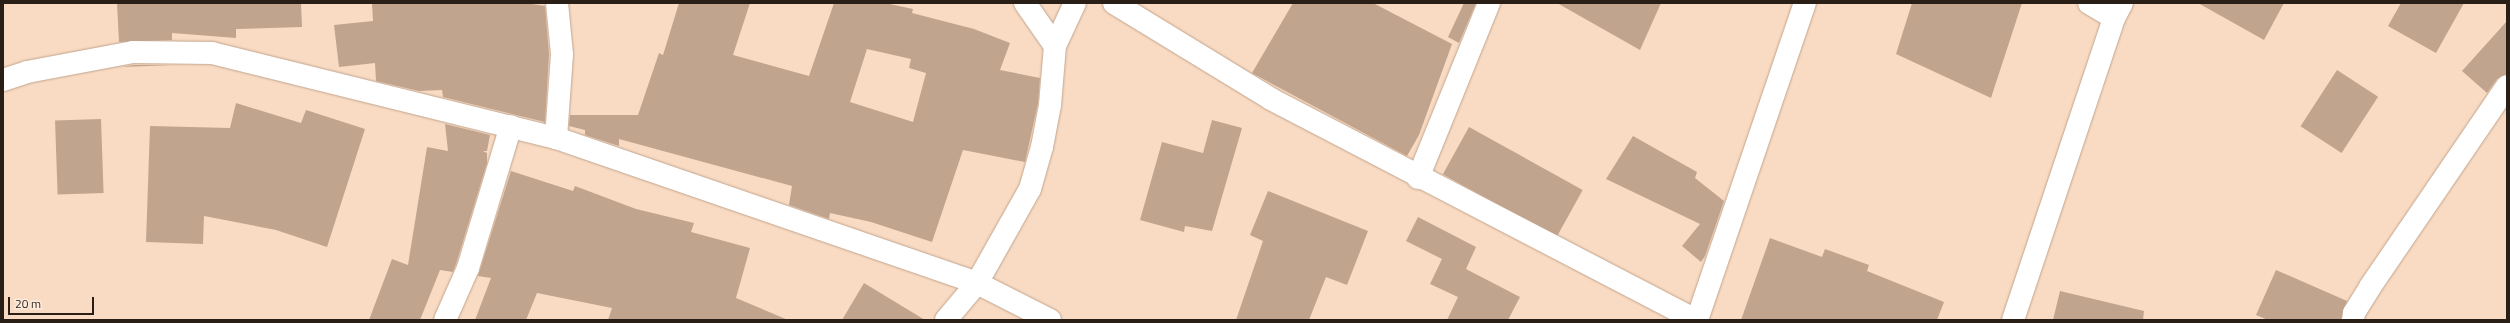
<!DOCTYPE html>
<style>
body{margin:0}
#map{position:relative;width:2510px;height:323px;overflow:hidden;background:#f9dbc3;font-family:"Titillium Web",sans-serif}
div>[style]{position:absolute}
.building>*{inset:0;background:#c1a48e;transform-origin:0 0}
.roads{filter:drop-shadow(0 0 1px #c2a58e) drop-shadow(0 0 1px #c2a58e)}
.street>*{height:22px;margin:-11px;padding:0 11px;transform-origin:11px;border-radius:11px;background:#fff}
span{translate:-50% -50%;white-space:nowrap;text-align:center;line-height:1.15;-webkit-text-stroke:3.5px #fdebdd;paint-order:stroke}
.frame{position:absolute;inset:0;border:4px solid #2a1f16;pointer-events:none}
.scale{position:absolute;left:8px;top:297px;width:86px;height:18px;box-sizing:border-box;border:2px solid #2a1f16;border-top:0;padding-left:5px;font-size:12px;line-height:14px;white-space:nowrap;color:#2a1f16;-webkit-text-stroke:3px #fdebdd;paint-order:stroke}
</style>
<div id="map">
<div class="building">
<div style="clip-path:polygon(117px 3px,301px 3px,302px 27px,236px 29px,236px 38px,172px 33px,172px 40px,119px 42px)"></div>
<div style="clip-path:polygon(372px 3px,526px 3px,545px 6px,549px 54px,545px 122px,443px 97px,442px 90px,419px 91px,376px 81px,375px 63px,339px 67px,334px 25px,373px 21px)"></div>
<div style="clip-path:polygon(evenodd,679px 3px,750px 3px,733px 55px,809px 76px,834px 3px,885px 3px,913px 9px,912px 13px,974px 29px,1010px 43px,1000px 70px,1040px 78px,1038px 103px,1025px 162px,963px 150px,932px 242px,871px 222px,830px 213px,829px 219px,789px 205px,792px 186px,619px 139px,619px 146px,585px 135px,585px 130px,569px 126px,570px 115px,638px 115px,659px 53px,663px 55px,679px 3px,867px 49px,911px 59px,909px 68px,926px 73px,913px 122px,850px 102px,867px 49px)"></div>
<div style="clip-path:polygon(1293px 3px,1373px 3px,1452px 44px,1419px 135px,1407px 156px,1252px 73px)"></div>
<div style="clip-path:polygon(1464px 3px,1476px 3px,1459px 43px,1448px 37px)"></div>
<div style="clip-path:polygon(1557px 3px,1661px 3px,1640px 50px)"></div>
<div style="clip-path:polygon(1912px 3px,2022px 3px,1991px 98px,1896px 54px)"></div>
<div style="clip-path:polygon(2198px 3px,2284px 3px,2264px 40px)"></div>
<div style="clip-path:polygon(2401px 3px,2464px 3px,2436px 53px,2388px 26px)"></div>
<div style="clip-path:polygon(2507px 21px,2507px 74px,2497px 79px,2487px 93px,2462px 71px)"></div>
<div style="clip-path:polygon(134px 65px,173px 65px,122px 67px)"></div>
<div style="left:2337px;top:70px;width:49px;height:67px;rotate:33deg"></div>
<div style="clip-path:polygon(236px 103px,301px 123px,306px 110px,365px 129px,327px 247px,276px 230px,204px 216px,203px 244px,146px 242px,150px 126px,230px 128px)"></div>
<div style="left:101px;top:119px;width:74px;height:46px;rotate:88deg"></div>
<div style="clip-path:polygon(1212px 120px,1242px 128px,1212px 231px,1185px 226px,1184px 232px,1140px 220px,1162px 142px,1203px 153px)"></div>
<div style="clip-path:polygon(445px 124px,490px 135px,487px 151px,483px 151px,487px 153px,487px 163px,456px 264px,453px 272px,440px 270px,420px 320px,369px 320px,392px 259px,408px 265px,427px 147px,448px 151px)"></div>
<div style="left:1469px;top:127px;width:130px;height:54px;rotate:29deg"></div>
<div style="clip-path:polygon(1633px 136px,1697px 172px,1695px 178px,1724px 201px,1705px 256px,1701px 262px,1682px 246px,1700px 224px,1606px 179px)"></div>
<div style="clip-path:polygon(511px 171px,573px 191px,575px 186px,636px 209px,694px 223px,691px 232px,750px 248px,736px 298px,788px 320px,608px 320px,612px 308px,537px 293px,526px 320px,475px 320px,491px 278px,478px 276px)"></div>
<div style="clip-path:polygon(1268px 191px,1368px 231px,1347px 285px,1326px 277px,1309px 320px,1236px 320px,1263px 241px,1250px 235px)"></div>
<div style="clip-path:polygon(1418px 217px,1476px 247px,1466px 269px,1520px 297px,1508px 320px,1447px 320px,1458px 297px,1430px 284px,1442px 259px,1406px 241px)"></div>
<div style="clip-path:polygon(1770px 238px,1822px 257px,1825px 249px,1869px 265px,1867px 271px,1944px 302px,1937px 320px,1741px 320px)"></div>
<div style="clip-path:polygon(2276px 270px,2347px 301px,2341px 320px,2268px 320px,2256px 315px)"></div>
<div style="clip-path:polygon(864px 283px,925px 320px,842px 320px)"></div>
<div style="clip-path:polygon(2060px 291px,2144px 311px,2143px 320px,2053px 320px)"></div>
</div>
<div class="roads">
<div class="street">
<div style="left:1025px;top:3px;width:52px;rotate:55.1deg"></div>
<div style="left:1114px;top:3px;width:184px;rotate:31.4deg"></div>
<div style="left:1271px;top:99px;width:478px;rotate:27.5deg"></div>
<div style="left:2089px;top:3px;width:29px;rotate:31deg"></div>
<div style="left:3px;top:80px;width:25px;rotate:-18deg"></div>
<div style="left:27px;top:72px;width:108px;rotate:-10.7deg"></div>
<div style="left:133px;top:52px;width:79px;rotate:0.7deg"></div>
<div style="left:212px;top:53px;width:354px;rotate:13.9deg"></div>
<div style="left:556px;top:138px;width:445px;rotate:19deg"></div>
<div style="left:977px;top:283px;width:82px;rotate:26.9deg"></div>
<div style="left:556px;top:138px;width:84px;rotate:-85.9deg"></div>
<div style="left:562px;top:54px;width:51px;rotate:-95.6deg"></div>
<div style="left:1418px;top:178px;width:189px;rotate:-67.9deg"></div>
<div style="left:445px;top:320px;width:57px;rotate:-66.1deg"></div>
<div style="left:468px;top:268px;width:148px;rotate:-73.2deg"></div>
<div style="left:946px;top:320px;width:48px;rotate:-50deg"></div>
<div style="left:977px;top:283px;width:108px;rotate:-60.6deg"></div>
<div style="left:1030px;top:189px;width:44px;rotate:-74.1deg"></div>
<div style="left:1042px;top:147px;width:43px;rotate:-79.2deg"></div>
<div style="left:1050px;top:105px;width:59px;rotate:-85.2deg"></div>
<div style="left:1055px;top:46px;width:47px;rotate:-65.1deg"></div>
<div style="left:1697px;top:320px;width:335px;rotate:-71.2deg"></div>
<div style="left:2013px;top:320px;width:318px;rotate:-71.5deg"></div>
<div style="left:2114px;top:18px;width:17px;rotate:-62deg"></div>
<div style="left:2353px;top:320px;width:7px;rotate:-82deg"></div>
<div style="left:2354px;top:313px;width:31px;rotate:-58deg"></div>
<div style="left:2370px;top:287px;width:243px;rotate:-55.7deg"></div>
</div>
</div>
<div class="frame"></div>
<div class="scale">20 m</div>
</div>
